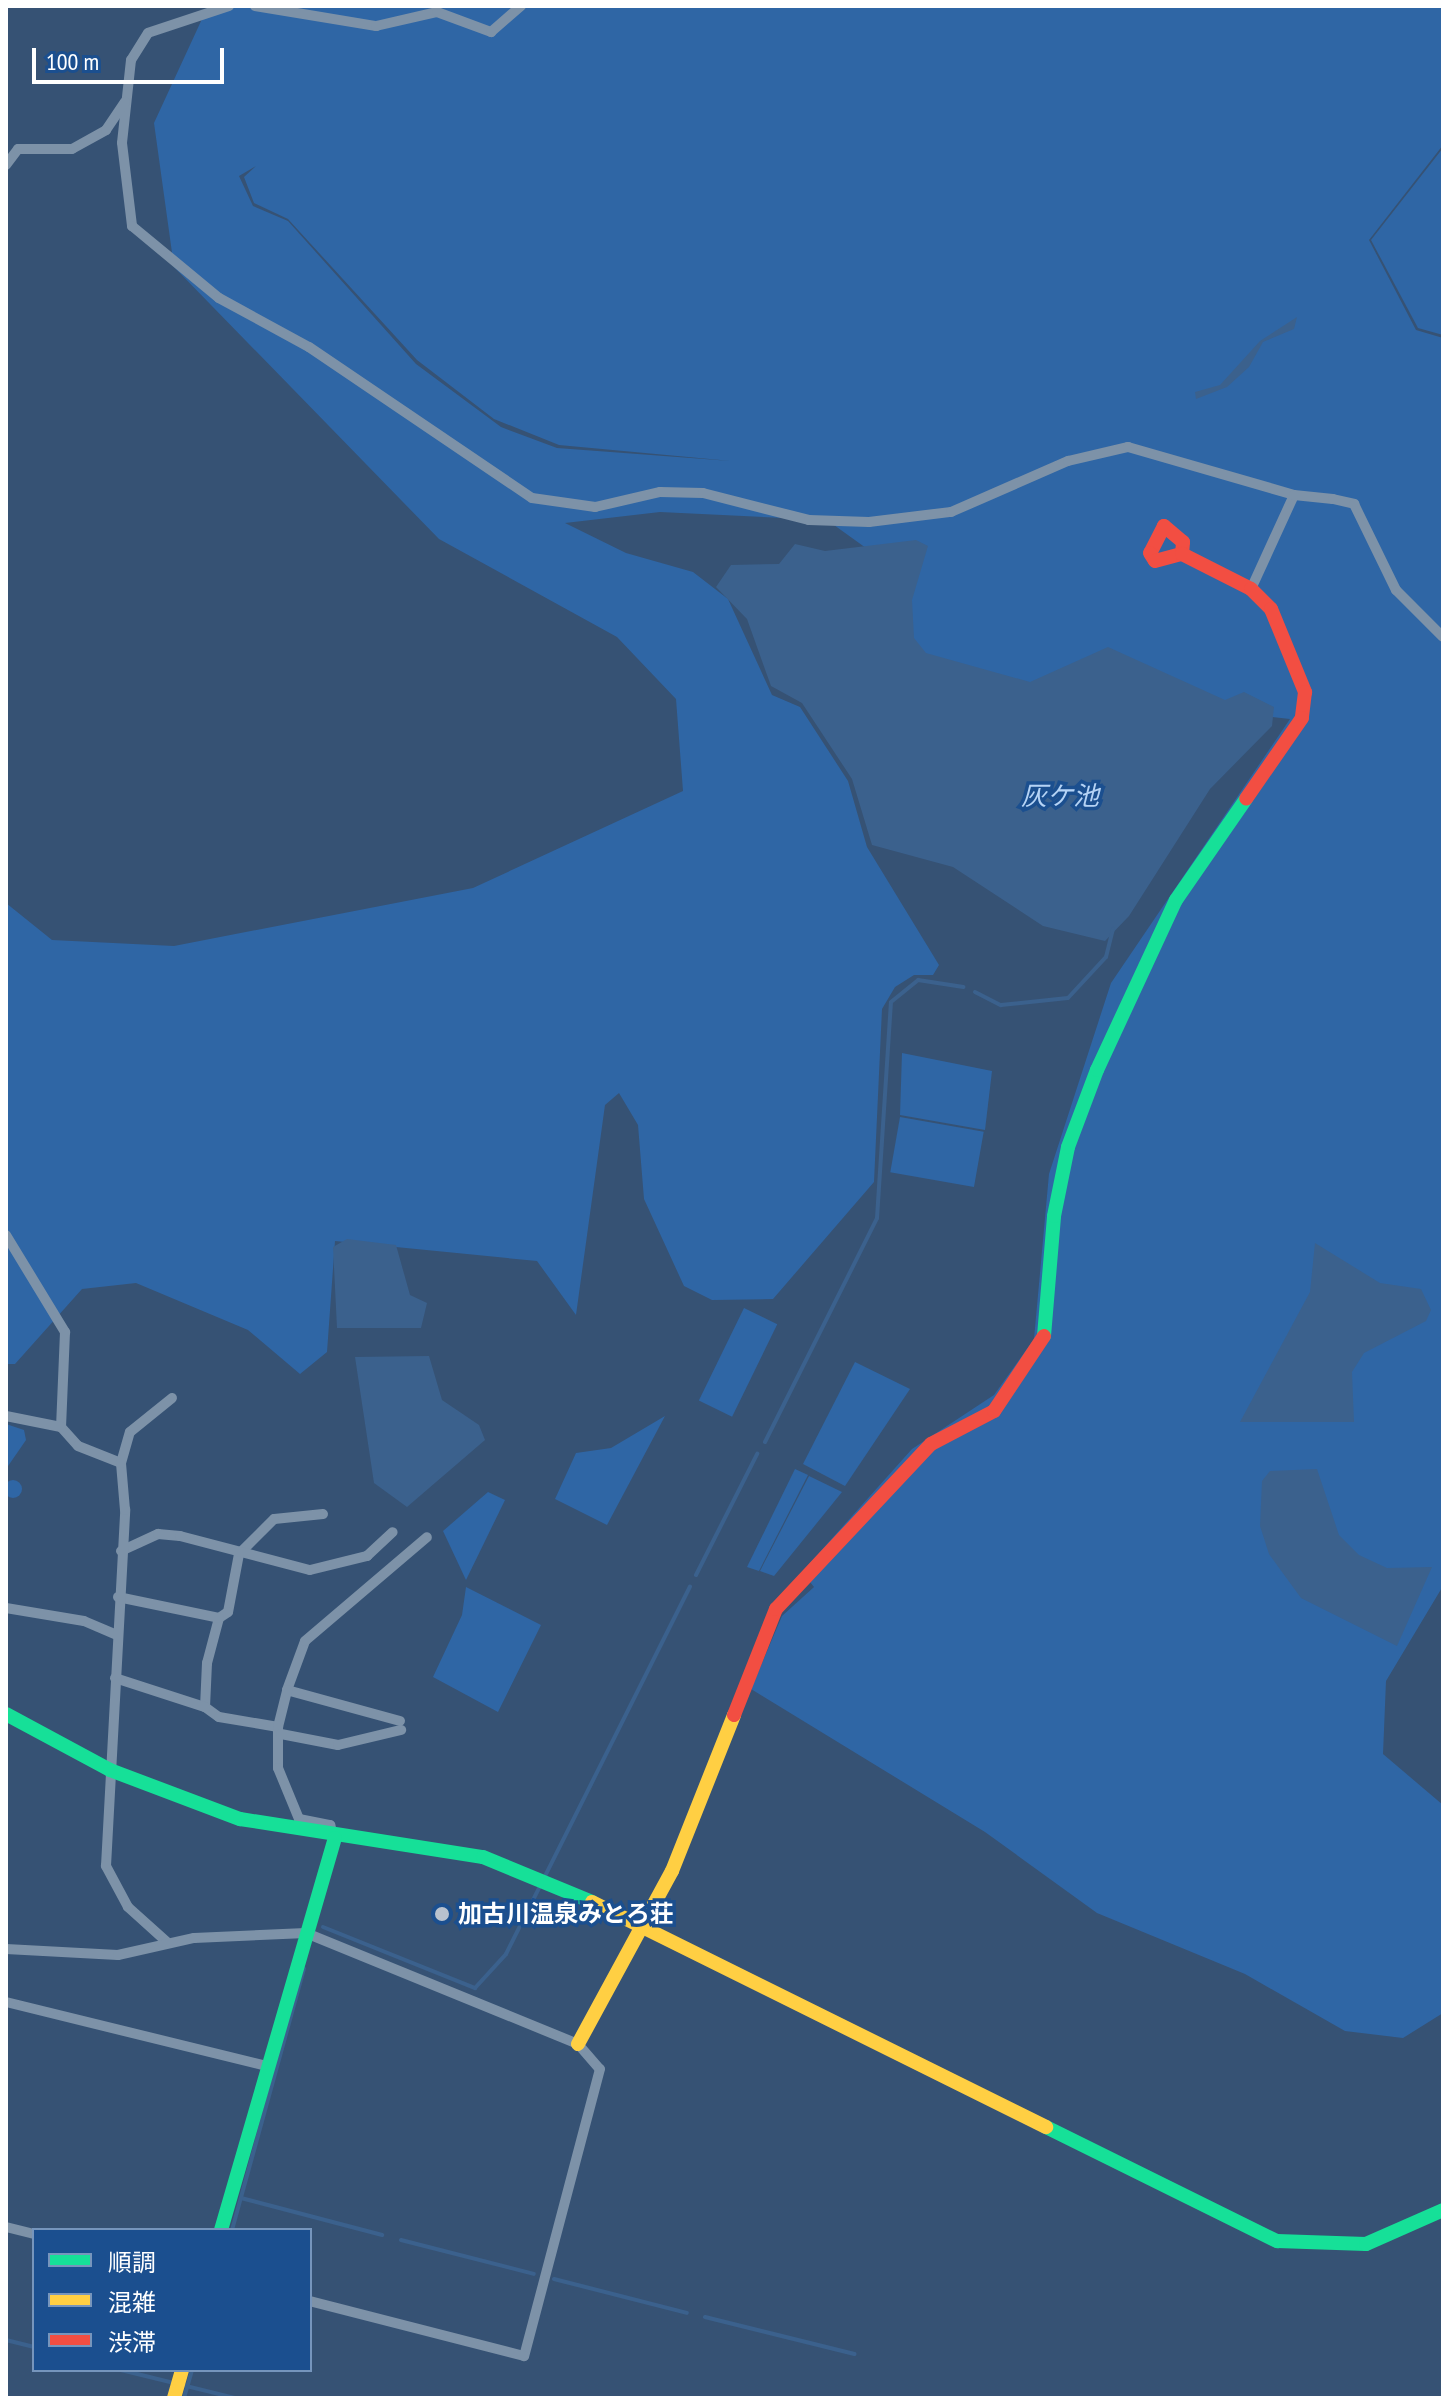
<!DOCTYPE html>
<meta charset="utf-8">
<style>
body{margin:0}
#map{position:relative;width:1449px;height:2404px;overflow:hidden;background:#365274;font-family:"PT Sans Narrow","Noto Sans JP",sans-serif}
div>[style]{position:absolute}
.green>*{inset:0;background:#2f66a5;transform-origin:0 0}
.round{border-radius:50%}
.water>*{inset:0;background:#3b618d}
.stream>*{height:4px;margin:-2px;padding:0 2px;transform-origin:2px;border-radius:2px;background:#3b618d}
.street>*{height:10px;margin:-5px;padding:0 5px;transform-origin:5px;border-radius:5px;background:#7d92a8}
.fast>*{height:14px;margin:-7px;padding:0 7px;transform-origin:7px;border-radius:7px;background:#16e098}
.slow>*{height:14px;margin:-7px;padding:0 7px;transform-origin:7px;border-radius:7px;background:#ffcf43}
.jam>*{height:14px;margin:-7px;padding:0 7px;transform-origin:7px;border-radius:7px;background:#f24e42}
.dots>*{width:22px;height:22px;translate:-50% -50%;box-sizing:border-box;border:4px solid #1b4f8f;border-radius:50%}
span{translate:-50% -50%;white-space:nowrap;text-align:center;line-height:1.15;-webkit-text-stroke:7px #1b4f8f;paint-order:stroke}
.poi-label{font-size:24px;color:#fff;font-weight:700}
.left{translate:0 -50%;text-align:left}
.water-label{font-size:26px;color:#b5d3f5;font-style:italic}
.frame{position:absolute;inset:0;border:8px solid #fff;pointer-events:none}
.legend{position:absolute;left:32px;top:2228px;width:280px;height:144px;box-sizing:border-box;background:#1b4f8f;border:2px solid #7695bc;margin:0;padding:10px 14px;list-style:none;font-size:24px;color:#fff}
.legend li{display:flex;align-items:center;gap:16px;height:40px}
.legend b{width:40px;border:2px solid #7695bc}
.scale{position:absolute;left:32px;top:48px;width:192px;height:36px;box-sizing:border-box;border:4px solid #fff;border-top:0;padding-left:10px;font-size:24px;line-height:28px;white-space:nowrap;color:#fff;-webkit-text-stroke:6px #1b4f8f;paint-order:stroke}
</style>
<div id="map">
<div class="green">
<div style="clip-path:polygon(evenodd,208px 6px,1443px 6px,1443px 145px,1369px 240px,1416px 330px,1443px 338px,1443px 1586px,1386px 1681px,1383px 1754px,1443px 1805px,1443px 2013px,1403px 2038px,1345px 2031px,1245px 1974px,1097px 1913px,985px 1832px,751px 1689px,782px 1616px,814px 1587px,802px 1572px,912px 1449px,994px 1395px,1034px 1339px,1049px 1174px,1111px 983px,1290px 719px,1036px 690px,916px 659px,898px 571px,827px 520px,660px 512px,565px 523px,626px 553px,693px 572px,728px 599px,772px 695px,800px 707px,848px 781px,867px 847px,939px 965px,933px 975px,914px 975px,895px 987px,882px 1009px,874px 1182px,773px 1299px,712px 1300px,684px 1286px,644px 1199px,638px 1125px,619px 1093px,605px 1105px,576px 1315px,537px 1261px,335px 1241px,327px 1352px,300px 1374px,248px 1330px,136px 1283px,82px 1289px,15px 1364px,6px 1364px,6px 903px,52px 940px,174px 946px,473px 888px,683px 791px,676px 699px,617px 637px,439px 539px,174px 267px,154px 123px,208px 6px,256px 166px,244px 177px,254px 203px,288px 219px,417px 360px,494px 419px,559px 445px,731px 461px,557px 448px,501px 427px,416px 364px,288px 221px,253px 206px,239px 176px,256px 166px)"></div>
<div style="clip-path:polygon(1443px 148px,1443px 335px,1418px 328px,1371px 240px)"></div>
<div style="clip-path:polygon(902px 1053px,992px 1071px,985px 1130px,900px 1115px)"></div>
<div style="left:900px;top:1117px;width:85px;height:56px;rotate:10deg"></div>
<div style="left:744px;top:1308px;width:37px;height:103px;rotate:26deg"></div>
<div style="clip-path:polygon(855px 1362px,910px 1389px,845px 1486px,803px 1464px)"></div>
<div style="clip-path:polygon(665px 1416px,607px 1525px,555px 1499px,576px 1453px,611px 1448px)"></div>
<div style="clip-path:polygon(6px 1424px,24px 1430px,26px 1440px,6px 1469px)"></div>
<div style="clip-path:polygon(795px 1469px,808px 1475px,759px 1571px,747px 1567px)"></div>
<div style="clip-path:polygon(809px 1476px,842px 1492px,774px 1576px,760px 1571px)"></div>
<div class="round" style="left:4px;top:1480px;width:18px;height:18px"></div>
<div style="clip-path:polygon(488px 1492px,505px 1500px,466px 1580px,443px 1531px)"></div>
<div style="clip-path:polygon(466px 1587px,541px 1625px,498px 1712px,433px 1677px,462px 1615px)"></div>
</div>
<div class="water">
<div style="clip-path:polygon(1297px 317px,1294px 329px,1263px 342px,1249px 367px,1227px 387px,1196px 399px,1195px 392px,1220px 385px,1260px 341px)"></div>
<div style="clip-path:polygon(916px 540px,928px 546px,912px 600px,914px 638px,926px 653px,1030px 682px,1108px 647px,1225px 700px,1244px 692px,1274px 707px,1272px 726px,1210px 789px,1129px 916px,1105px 941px,1043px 926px,953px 867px,872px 845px,852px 779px,802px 703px,771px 686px,747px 619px,716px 587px,731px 565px,779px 564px,795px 544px,825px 551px)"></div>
<div style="clip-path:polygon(347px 1239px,396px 1245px,410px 1295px,427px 1303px,421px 1328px,337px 1328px,333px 1247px)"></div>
<div style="clip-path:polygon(1315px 1243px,1380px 1283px,1421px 1289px,1431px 1310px,1426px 1321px,1364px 1353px,1352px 1372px,1354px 1422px,1240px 1422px,1310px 1292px)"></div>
<div style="clip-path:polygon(429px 1356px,442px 1400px,479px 1425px,485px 1440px,407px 1507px,374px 1483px,355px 1357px)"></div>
<div style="clip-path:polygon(1317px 1469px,1339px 1535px,1359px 1555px,1387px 1568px,1432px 1567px,1397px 1646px,1301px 1598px,1269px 1554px,1260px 1526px,1262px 1481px,1270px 1471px)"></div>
</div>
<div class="stream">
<div style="left:975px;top:992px;width:29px;rotate:27deg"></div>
<div style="left:1001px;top:1005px;width:67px;rotate:-6deg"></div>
<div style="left:1068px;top:998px;width:56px;rotate:-47.2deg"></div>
<div style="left:1106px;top:957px;width:29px;rotate:-76deg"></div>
<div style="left:765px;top:1442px;width:250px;rotate:-63.4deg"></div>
<div style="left:877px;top:1218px;width:216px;rotate:-86.3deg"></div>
<div style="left:891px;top:1002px;width:35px;rotate:-39deg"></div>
<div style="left:918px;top:980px;width:46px;rotate:8.8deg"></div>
<div style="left:696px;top:1575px;width:136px;rotate:-63.2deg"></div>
<div style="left:323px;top:1927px;width:164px;rotate:21.9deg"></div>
<div style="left:475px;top:1988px;width:46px;rotate:-47.6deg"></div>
<div style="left:506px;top:1954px;width:411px;rotate:-63.4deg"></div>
<div style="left:241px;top:2198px;width:146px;rotate:14.7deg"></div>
<div style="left:232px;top:2230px;width:271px;rotate:-74.6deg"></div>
<div style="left:401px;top:2240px;width:137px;rotate:14.3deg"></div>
<div style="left:554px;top:2279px;width:137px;rotate:14.3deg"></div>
<div style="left:705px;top:2317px;width:154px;rotate:13.9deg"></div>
<div style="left:6px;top:2340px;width:29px;rotate:14deg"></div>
<div style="left:121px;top:2370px;width:117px;rotate:13.8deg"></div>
<div style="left:184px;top:2398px;width:29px;rotate:-74deg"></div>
</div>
<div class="street">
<div style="left:229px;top:6px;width:85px;rotate:161.6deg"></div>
<div style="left:148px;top:33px;width:32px;rotate:122deg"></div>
<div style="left:131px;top:60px;width:83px;rotate:96.2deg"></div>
<div style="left:122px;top:143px;width:84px;rotate:83.1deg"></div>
<div style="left:132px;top:226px;width:113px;rotate:39.6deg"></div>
<div style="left:219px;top:298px;width:102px;rotate:28.6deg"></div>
<div style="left:309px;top:347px;width:269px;rotate:34.1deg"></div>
<div style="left:532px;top:498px;width:64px;rotate:8.1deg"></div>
<div style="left:595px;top:507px;width:67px;rotate:-13deg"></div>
<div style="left:660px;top:492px;width:43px;rotate:1.3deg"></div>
<div style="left:703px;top:493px;width:109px;rotate:14.3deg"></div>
<div style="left:809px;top:520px;width:60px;rotate:1.9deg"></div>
<div style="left:869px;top:522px;width:83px;rotate:-7deg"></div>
<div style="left:951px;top:512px;width:128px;rotate:-23.6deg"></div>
<div style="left:1068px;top:461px;width:62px;rotate:-13.1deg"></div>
<div style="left:1128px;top:447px;width:173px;rotate:16.1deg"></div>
<div style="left:255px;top:6px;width:123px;rotate:9.4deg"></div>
<div style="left:376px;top:26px;width:63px;rotate:-12.9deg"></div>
<div style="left:437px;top:12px;width:58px;rotate:20.3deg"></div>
<div style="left:491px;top:32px;width:40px;rotate:-41deg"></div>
<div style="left:6px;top:165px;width:20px;rotate:-53deg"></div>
<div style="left:18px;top:149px;width:54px"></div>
<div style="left:72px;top:149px;width:39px;rotate:-29deg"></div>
<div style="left:106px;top:130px;width:34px;rotate:-56deg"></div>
<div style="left:1251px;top:589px;width:103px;rotate:-65.4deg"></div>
<div style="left:1294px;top:495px;width:39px;rotate:6deg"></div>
<div style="left:1333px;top:499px;width:22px;rotate:13deg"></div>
<div style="left:1354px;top:504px;width:96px;rotate:64deg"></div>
<div style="left:1396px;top:590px;width:66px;rotate:45deg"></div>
<div style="left:6px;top:1235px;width:114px;rotate:58.7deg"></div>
<div style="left:65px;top:1332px;width:95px;rotate:92.4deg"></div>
<div style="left:61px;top:1427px;width:25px;rotate:48deg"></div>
<div style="left:78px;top:1446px;width:46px;rotate:21.6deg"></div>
<div style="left:6px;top:1416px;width:56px;rotate:11.3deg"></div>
<div style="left:323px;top:1514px;width:49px;rotate:174.2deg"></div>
<div style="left:274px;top:1519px;width:49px;rotate:135deg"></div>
<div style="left:239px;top:1554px;width:59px;rotate:100.7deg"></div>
<div style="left:228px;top:1612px;width:11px;rotate:146deg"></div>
<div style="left:219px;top:1618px;width:47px;rotate:104.9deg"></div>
<div style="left:207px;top:1663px;width:44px;rotate:92.6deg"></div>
<div style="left:205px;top:1707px;width:17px;rotate:36deg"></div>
<div style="left:219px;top:1717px;width:60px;rotate:9.6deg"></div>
<div style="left:278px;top:1727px;width:41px;rotate:90deg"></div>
<div style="left:278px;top:1768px;width:55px;rotate:67.6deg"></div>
<div style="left:299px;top:1819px;width:32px;rotate:11deg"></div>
<div style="left:330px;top:1825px;width:13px;rotate:72deg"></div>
<div style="left:121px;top:1551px;width:41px;rotate:-24.7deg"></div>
<div style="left:158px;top:1534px;width:22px;rotate:5deg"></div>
<div style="left:180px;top:1536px;width:134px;rotate:14.7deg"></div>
<div style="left:310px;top:1570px;width:59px;rotate:-13.8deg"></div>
<div style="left:367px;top:1556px;width:35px;rotate:-43deg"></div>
<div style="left:118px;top:1597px;width:103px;rotate:11.7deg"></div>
<div style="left:6px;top:1608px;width:79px;rotate:9.5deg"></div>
<div style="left:84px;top:1621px;width:36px;rotate:23deg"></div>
<div style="left:115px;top:1678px;width:95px;rotate:17.9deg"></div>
<div style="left:400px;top:1721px;width:117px;rotate:-164.7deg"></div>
<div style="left:287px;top:1690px;width:52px;rotate:-69.8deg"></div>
<div style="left:305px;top:1641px;width:160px;rotate:-40.4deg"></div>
<div style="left:278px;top:1727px;width:38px;rotate:-76deg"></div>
<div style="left:281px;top:1734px;width:58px;rotate:10.9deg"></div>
<div style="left:338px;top:1745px;width:65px;rotate:-13.4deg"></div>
<div style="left:168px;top:1943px;width:54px;rotate:-138deg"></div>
<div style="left:128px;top:1907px;width:47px;rotate:-118.2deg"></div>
<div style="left:106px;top:1866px;width:357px;rotate:-86.9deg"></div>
<div style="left:125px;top:1510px;width:47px;rotate:-94.9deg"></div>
<div style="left:121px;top:1463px;width:32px;rotate:-74deg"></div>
<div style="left:130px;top:1432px;width:54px;rotate:-39deg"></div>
<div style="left:6px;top:1949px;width:112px;rotate:3.1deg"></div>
<div style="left:118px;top:1955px;width:78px;rotate:-12.6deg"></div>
<div style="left:194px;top:1938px;width:112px;rotate:-2.6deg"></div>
<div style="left:306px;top:1933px;width:294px;rotate:22.2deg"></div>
<div style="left:578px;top:2044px;width:33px;rotate:49deg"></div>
<div style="left:600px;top:2069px;width:297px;rotate:104.8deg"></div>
<div style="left:524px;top:2356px;width:221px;rotate:-165.6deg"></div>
<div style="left:6px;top:2002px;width:268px;rotate:13.8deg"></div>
<div style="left:6px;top:2227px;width:29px;rotate:14deg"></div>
</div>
<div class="fast">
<div style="left:1044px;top:1336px;width:120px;rotate:-85.2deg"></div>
<div style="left:1054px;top:1216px;width:70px;rotate:-78.5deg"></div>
<div style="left:1068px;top:1147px;width:82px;rotate:-69.4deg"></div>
<div style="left:1097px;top:1070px;width:187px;rotate:-65.1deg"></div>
<div style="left:1176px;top:900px;width:123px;rotate:-55.3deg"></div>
<div style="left:6px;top:1714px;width:118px;rotate:28.3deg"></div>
<div style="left:110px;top:1770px;width:139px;rotate:20.7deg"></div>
<div style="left:240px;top:1819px;width:246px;rotate:8.9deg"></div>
<div style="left:483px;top:1857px;width:118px;rotate:22.4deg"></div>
<div style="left:1046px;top:2127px;width:258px;rotate:26.3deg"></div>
<div style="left:1277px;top:2241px;width:89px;rotate:1.9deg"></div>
<div style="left:1366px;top:2244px;width:84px;rotate:-23.8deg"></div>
<div style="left:221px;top:2230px;width:408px;rotate:-73.8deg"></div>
</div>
<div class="slow">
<div style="left:592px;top:1902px;width:507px;rotate:26.36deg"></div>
<div style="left:578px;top:2044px;width:197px;rotate:-61.5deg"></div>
<div style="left:672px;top:1871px;width:168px;rotate:-68.3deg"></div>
<div style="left:174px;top:2398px;width:29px;rotate:-74deg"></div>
</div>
<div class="jam">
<div style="left:1182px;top:554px;width:12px;rotate:-85deg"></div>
<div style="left:1183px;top:542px;width:25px;rotate:-140deg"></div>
<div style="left:1164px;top:526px;width:30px;rotate:117deg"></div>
<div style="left:1150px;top:553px;width:9px;rotate:58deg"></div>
<div style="left:1155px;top:561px;width:28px;rotate:-15deg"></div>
<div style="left:1182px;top:554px;width:77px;rotate:26.9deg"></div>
<div style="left:1251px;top:589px;width:28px;rotate:45deg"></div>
<div style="left:1271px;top:609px;width:90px;rotate:67.7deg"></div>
<div style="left:1305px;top:692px;width:26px;rotate:97deg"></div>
<div style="left:1302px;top:718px;width:98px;rotate:124.7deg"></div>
<div style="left:734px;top:1715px;width:114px;rotate:-68.4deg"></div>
<div style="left:776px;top:1609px;width:226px;rotate:-46.8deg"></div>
<div style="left:931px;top:1444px;width:71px;rotate:-27.6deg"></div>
<div style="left:994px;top:1411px;width:90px;rotate:-56.3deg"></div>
</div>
<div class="dots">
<div style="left:442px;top:1914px;background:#b9c2ce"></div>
</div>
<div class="poi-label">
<span class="left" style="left:458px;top:1914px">加古川温泉みとろ荘</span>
</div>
<div class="water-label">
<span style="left:1060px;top:796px">灰ケ池</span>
</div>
<div class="frame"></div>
<ul class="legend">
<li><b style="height:10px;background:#16e098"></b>順調</li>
<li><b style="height:10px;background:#ffcf43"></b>混雑</li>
<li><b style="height:10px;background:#f24e42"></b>渋滞</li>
</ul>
<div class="scale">100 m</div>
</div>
